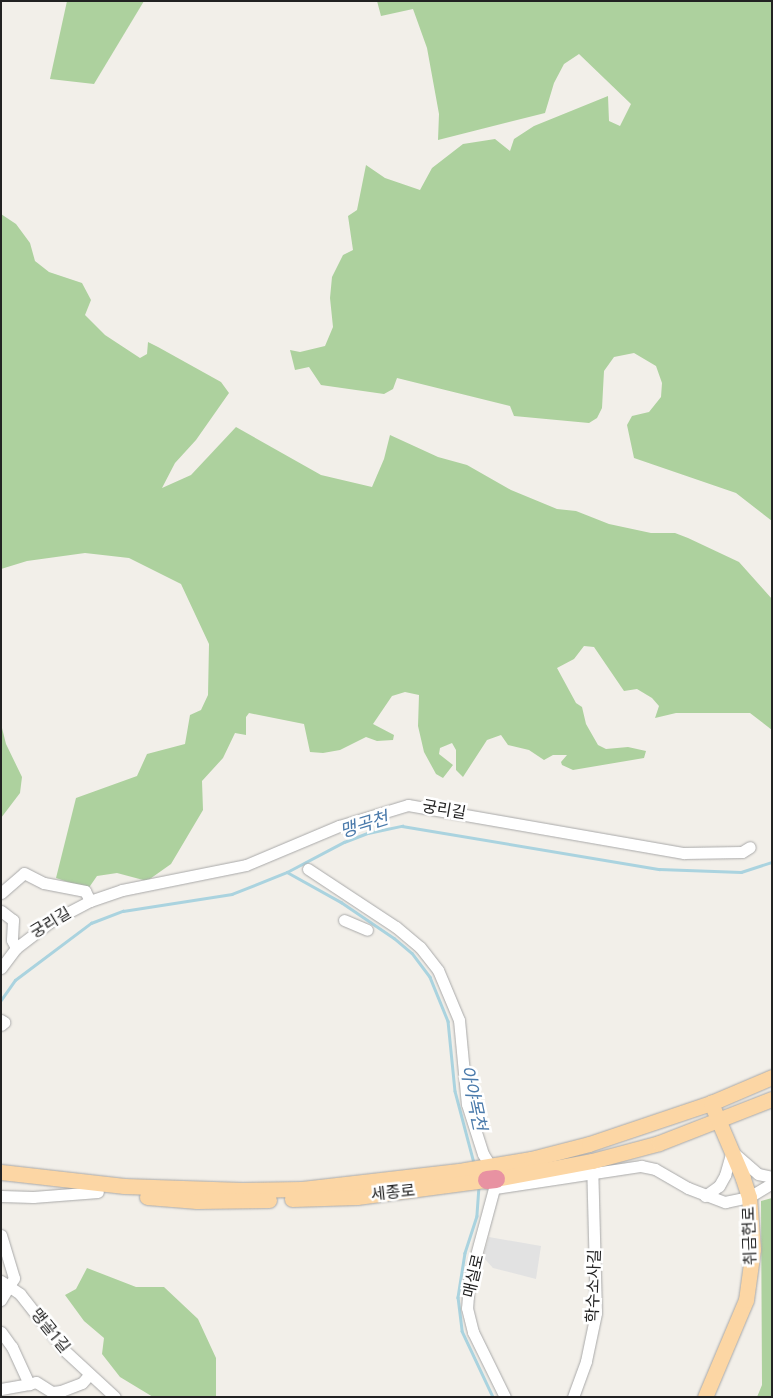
<!DOCTYPE html>
<meta charset="utf-8">
<style>
body{margin:0}
#map{position:relative;width:773px;height:1398px;overflow:hidden;background:#f2efe9;font-family:"Roboto Condensed","Noto Sans KR",sans-serif}
div>[style]{position:absolute}
.forest>*{inset:0;background:#add19e}
.parking>*{inset:0;background:#e2e2e2}
.stream>*{height:2.5px;margin:-1.25px;padding:0 1.25px;transform-origin:1.25px;border-radius:1.25px;background:#aad3df}
.roads{filter:drop-shadow(0 0 1px #a9a9a9) drop-shadow(0 0 1px #a9a9a9)}
.minor>*{height:11px;margin:-5.5px;padding:0 5.5px;transform-origin:5.5px;border-radius:5.5px;background:#fff}
.major>*{height:15px;margin:-7.5px;padding:0 7.5px;transform-origin:7.5px;border-radius:7.5px;background:#fcd6a4}
.highway>*{height:18px;margin:-9px;padding:0 9px;transform-origin:9px;border-radius:9px;background:#e892a2}
span{translate:-50% -50%;white-space:nowrap;text-align:center;line-height:1.15;-webkit-text-stroke:5px #fff;paint-order:stroke}
.street-label{font-size:16px;color:#222}
.water-label{font-size:18px;color:#4a7aab;font-style:italic}
.frame{position:absolute;inset:0;border:2px solid #222;pointer-events:none}
</style>
<div id="map">
<div class="forest">
<div style="clip-path:polygon(67px 1px,144px 1px,94px 84px,50px 79px)"></div>
<div style="clip-path:polygon(377px 1px,772px 1px,772px 521px,736px 493px,634px 458px,627px 425px,632px 416px,649px 412px,661px 397px,662px 383px,656px 366px,634px 353px,614px 357px,604px 371px,602px 408px,597px 418px,589px 423px,514px 416px,510px 406px,397px 378px,393px 389px,384px 394px,321px 385px,309px 367px,295px 370px,290px 350px,300px 352px,325px 346px,333px 327px,330px 298px,332px 277px,343px 255px,353px 250px,348px 216px,357px 210px,366px 165px,385px 178px,420px 190px,432px 168px,463px 144px,495px 139px,510px 151px,514px 139px,534px 126px,608px 96px,609px 121px,620px 126px,631px 104px,579px 54px,564px 64px,554px 83px,545px 113px,438px 140px,439px 114px,427px 48px,413px 9px,381px 16px)"></div>
<div style="clip-path:polygon(1px 214px,16px 224px,30px 243px,35px 261px,49px 272px,82px 283px,91px 300px,85px 315px,105px 335px,140px 358px,147px 354px,148px 342px,158px 347px,221px 382px,229px 393px,196px 440px,175px 463px,162px 488px,191px 475px,236px 427px,321px 475px,372px 487px,384px 459px,390px 435px,438px 457px,467px 465px,511px 490px,557px 509px,576px 511px,609px 524px,651px 533px,675px 533px,688px 538px,739px 562px,772px 599px,772px 730px,750px 713px,676px 713px,655px 718px,659px 706px,652px 698px,637px 689px,624px 691px,594px 647px,584px 646px,574px 659px,557px 668px,576px 703px,582px 707px,586px 724px,598px 745px,606px 749px,628px 747px,646px 751px,644px 758px,573px 770px,562px 765px,561px 762px,567px 755px,553px 755px,544px 760px,529px 750px,508px 745px,501px 735px,487px 740px,463px 777px,456px 770px,456px 750px,452px 743px,440px 748px,439px 754px,453px 765px,443px 778px,436px 774px,424px 752px,418px 726px,419px 695px,405px 692px,392px 696px,373px 724px,394px 735px,393px 740px,377px 741px,366px 737px,340px 750px,323px 753px,310px 752px,304px 724px,249px 713px,246px 717px,246px 735px,235px 733px,223px 758px,202px 781px,203px 810px,171px 864px,147px 881px,117px 873px,97px 876px,88px 889px,56px 878px,76px 798px,137px 776px,147px 754px,185px 744px,190px 715px,201px 710px,208px 695px,209px 644px,181px 584px,129px 558px,85px 553px,27px 561px,1px 569px)"></div>
<div style="clip-path:polygon(1px 724px,6px 744px,22px 777px,20px 793px,1px 818px)"></div>
<div style="clip-path:polygon(772px 1198px,772px 1397px,757px 1397px,762px 1385px,761px 1201px)"></div>
<div style="clip-path:polygon(87px 1268px,136px 1287px,164px 1287px,198px 1319px,216px 1358px,216px 1396px,153px 1397px,120px 1377px,102px 1354px,104px 1338px,84px 1321px,65px 1295px,76px 1289px)"></div>
</div>
<div class="parking">
<div style="clip-path:polygon(489px 1237px,541px 1246px,536px 1279px,493px 1268px,483px 1257px)"></div>
</div>
<div class="stream">
<div style="left:287px;top:872px;width:62px;rotate:29.1deg"></div>
<div style="left:341px;top:902px;width:64px;rotate:34.2deg"></div>
<div style="left:394px;top:938px;width:23px;rotate:40deg"></div>
<div style="left:412px;top:953px;width:30px;rotate:53deg"></div>
<div style="left:430px;top:977px;width:48px;rotate:67.8deg"></div>
<div style="left:448px;top:1021px;width:70px;rotate:84.3deg"></div>
<div style="left:455px;top:1091px;width:74px;rotate:75.2deg"></div>
<div style="left:1px;top:1000px;width:24px;rotate:-55deg"></div>
<div style="left:15px;top:980px;width:95px;rotate:-36.9deg"></div>
<div style="left:91px;top:923px;width:34px;rotate:-21deg"></div>
<div style="left:123px;top:911px;width:110px;rotate:-8.9deg"></div>
<div style="left:232px;top:894px;width:59px;rotate:-21.8deg"></div>
<div style="left:287px;top:872px;width:64px;rotate:-27.8deg"></div>
<div style="left:344px;top:842px;width:26px;rotate:-21deg"></div>
<div style="left:368px;top:833px;width:35px;rotate:-12deg"></div>
<div style="left:402px;top:826px;width:261px;rotate:9.5deg"></div>
<div style="left:659px;top:869px;width:82px;rotate:2.1deg"></div>
<div style="left:741px;top:872px;width:33px;rotate:-18deg"></div>
<div style="left:479px;top:1186px;width:30px;rotate:94deg"></div>
<div style="left:477px;top:1216px;width:39px;rotate:108deg"></div>
<div style="left:465px;top:1253px;width:45px;rotate:99deg"></div>
<div style="left:458px;top:1297px;width:34px;rotate:83deg"></div>
<div style="left:462px;top:1331px;width:73px;rotate:64.8deg"></div>
</div>
<div class="roads">
<div class="minor">
<div style="left:308px;top:869px;width:105px;rotate:33.4deg"></div>
<div style="left:396px;top:927px;width:31px;rotate:40deg"></div>
<div style="left:420px;top:947px;width:29px;rotate:52deg"></div>
<div style="left:438px;top:970px;width:54px;rotate:67.2deg"></div>
<div style="left:459px;top:1020px;width:84px;rotate:84.6deg"></div>
<div style="left:467px;top:1104px;width:52px;rotate:72.3deg"></div>
<div style="left:483px;top:1154px;width:15px;rotate:58deg"></div>
<div style="left:1px;top:893px;width:30px;rotate:-41deg"></div>
<div style="left:24px;top:873px;width:22px;rotate:27deg"></div>
<div style="left:44px;top:883px;width:42px;rotate:11deg"></div>
<div style="left:85px;top:891px;width:11px;rotate:63deg"></div>
<div style="left:90px;top:901px;width:45px;rotate:152.3deg"></div>
<div style="left:50px;top:922px;width:43px;rotate:142.6deg"></div>
<div style="left:90px;top:901px;width:34px;rotate:-19deg"></div>
<div style="left:122px;top:890px;width:126px;rotate:-11.4deg"></div>
<div style="left:246px;top:865px;width:101px;rotate:-22.8deg"></div>
<div style="left:339px;top:826px;width:72px;rotate:-16.9deg"></div>
<div style="left:408px;top:805px;width:280px;rotate:9.9deg"></div>
<div style="left:684px;top:853px;width:58px;rotate:-1deg"></div>
<div style="left:742px;top:852px;width:9px;rotate:-32deg"></div>
<div style="left:1px;top:911px;width:15px;rotate:37deg"></div>
<div style="left:13px;top:920px;width:20px;rotate:93deg"></div>
<div style="left:12px;top:940px;width:9px;rotate:63deg"></div>
<div style="left:16px;top:948px;width:25px;rotate:127deg"></div>
<div style="left:344px;top:920px;width:25px;rotate:23deg"></div>
<div style="left:1px;top:1020px;width:4px;rotate:34deg"></div>
<div style="left:4px;top:1022px;width:4px;rotate:135deg"></div>
<div style="left:735px;top:1154px;width:30px;rotate:41deg"></div>
<div style="left:758px;top:1174px;width:14px;rotate:12deg"></div>
<div style="left:496px;top:1181px;width:104px;rotate:105.1deg"></div>
<div style="left:469px;top:1281px;width:27px;rotate:94deg"></div>
<div style="left:467px;top:1308px;width:25px;rotate:76deg"></div>
<div style="left:473px;top:1332px;width:72px;rotate:63.8deg"></div>
<div style="left:495px;top:1188px;width:148px;rotate:-8.6deg"></div>
<div style="left:641px;top:1166px;width:14px;rotate:12deg"></div>
<div style="left:655px;top:1169px;width:38px;rotate:30deg"></div>
<div style="left:688px;top:1188px;width:40px;rotate:21deg"></div>
<div style="left:725px;top:1202px;width:25px;rotate:-12deg"></div>
<div style="left:749px;top:1197px;width:27px;rotate:-31deg"></div>
<div style="left:1px;top:1196px;width:32px;rotate:2deg"></div>
<div style="left:33px;top:1197px;width:65px;rotate:-4.4deg"></div>
<div style="left:705px;top:1196px;width:17px;rotate:-36deg"></div>
<div style="left:719px;top:1186px;width:13px;rotate:-61deg"></div>
<div style="left:725px;top:1175px;width:25px;rotate:-74deg"></div>
<div style="left:1px;top:1235px;width:45px;rotate:73.2deg"></div>
<div style="left:14px;top:1278px;width:26px;rotate:121deg"></div>
<div style="left:1px;top:1281px;width:23px;rotate:34deg"></div>
<div style="left:20px;top:1294px;width:71px;rotate:51.8deg"></div>
<div style="left:64px;top:1350px;width:69px;rotate:42.7deg"></div>
<div style="left:1px;top:1332px;width:19px;rotate:54deg"></div>
<div style="left:12px;top:1347px;width:41px;rotate:65.3deg"></div>
<div style="left:29px;top:1384px;width:7px;rotate:-16deg"></div>
<div style="left:36px;top:1382px;width:19px;rotate:32deg"></div>
<div style="left:52px;top:1392px;width:9px;rotate:-6deg"></div>
<div style="left:61px;top:1391px;width:22px;rotate:-21deg"></div>
<div style="left:82px;top:1383px;width:11px;rotate:-49deg"></div>
<div style="left:1px;top:1389px;width:28px;rotate:-10deg"></div>
<div style="left:573px;top:1397px;width:38px;rotate:-70deg"></div>
<div style="left:586px;top:1361px;width:49px;rotate:-78.2deg"></div>
<div style="left:596px;top:1313px;width:148px;rotate:-91.5deg"></div>
</div>
<div class="major">
<div style="left:1px;top:1172px;width:124px;rotate:6.5deg"></div>
<div style="left:124px;top:1186px;width:118px;rotate:1.9deg"></div>
<div style="left:242px;top:1190px;width:60px;rotate:-1deg"></div>
<div style="left:302px;top:1189px;width:164px;rotate:-6.6deg"></div>
<div style="left:465px;top:1170px;width:67px;rotate:-9.5deg"></div>
<div style="left:531px;top:1159px;width:60px;rotate:-14.5deg"></div>
<div style="left:589px;top:1144px;width:129px;rotate:-18.6deg"></div>
<div style="left:711px;top:1103px;width:66px;rotate:-23.1deg"></div>
<div style="left:496px;top:1179px;width:98px;rotate:-10.6deg"></div>
<div style="left:592px;top:1161px;width:69px;rotate:-15deg"></div>
<div style="left:659px;top:1143px;width:121px;rotate:-21.3deg"></div>
<div style="left:147px;top:1197px;width:50px;rotate:4.6deg"></div>
<div style="left:197px;top:1201px;width:72px;rotate:-0.8deg"></div>
<div style="left:292px;top:1199px;width:65px;rotate:-1.8deg"></div>
<div style="left:357px;top:1197px;width:131px;rotate:-7.5deg"></div>
<div style="left:705px;top:1397px;width:105px;rotate:-67.1deg"></div>
<div style="left:746px;top:1300px;width:51px;rotate:-82.2deg"></div>
<div style="left:753px;top:1249px;width:52px;rotate:-94.4deg"></div>
<div style="left:749px;top:1197px;width:20px;rotate:-108deg"></div>
<div style="left:743px;top:1178px;width:82px;rotate:-113.1deg"></div>
</div>
<div class="highway">
<div style="left:487px;top:1180px;width:9px;rotate:-6deg"></div>
</div>
</div>
<div class="street-label">
<span style="left:444px;top:810px;rotate:10deg">궁리길</span>
<span style="left:51px;top:923px;rotate:-31deg">궁리길</span>
<span style="left:393px;top:1193px;rotate:-6deg">세종로</span>
<span style="left:750px;top:1236px;rotate:-92deg">취금헌로</span>
<span style="left:474px;top:1276px;rotate:-77deg">매실로</span>
<span style="left:594px;top:1286px;rotate:-88deg">학수소사길</span>
<span style="left:50px;top:1331px;rotate:51deg">맹골1길</span>
</div>
<div class="water-label">
<span style="left:364px;top:825px;rotate:-17deg">맹곡천</span>
<span style="left:473px;top:1098px;rotate:78deg">아야목천</span>
</div>
<div class="frame"></div>
</div>
